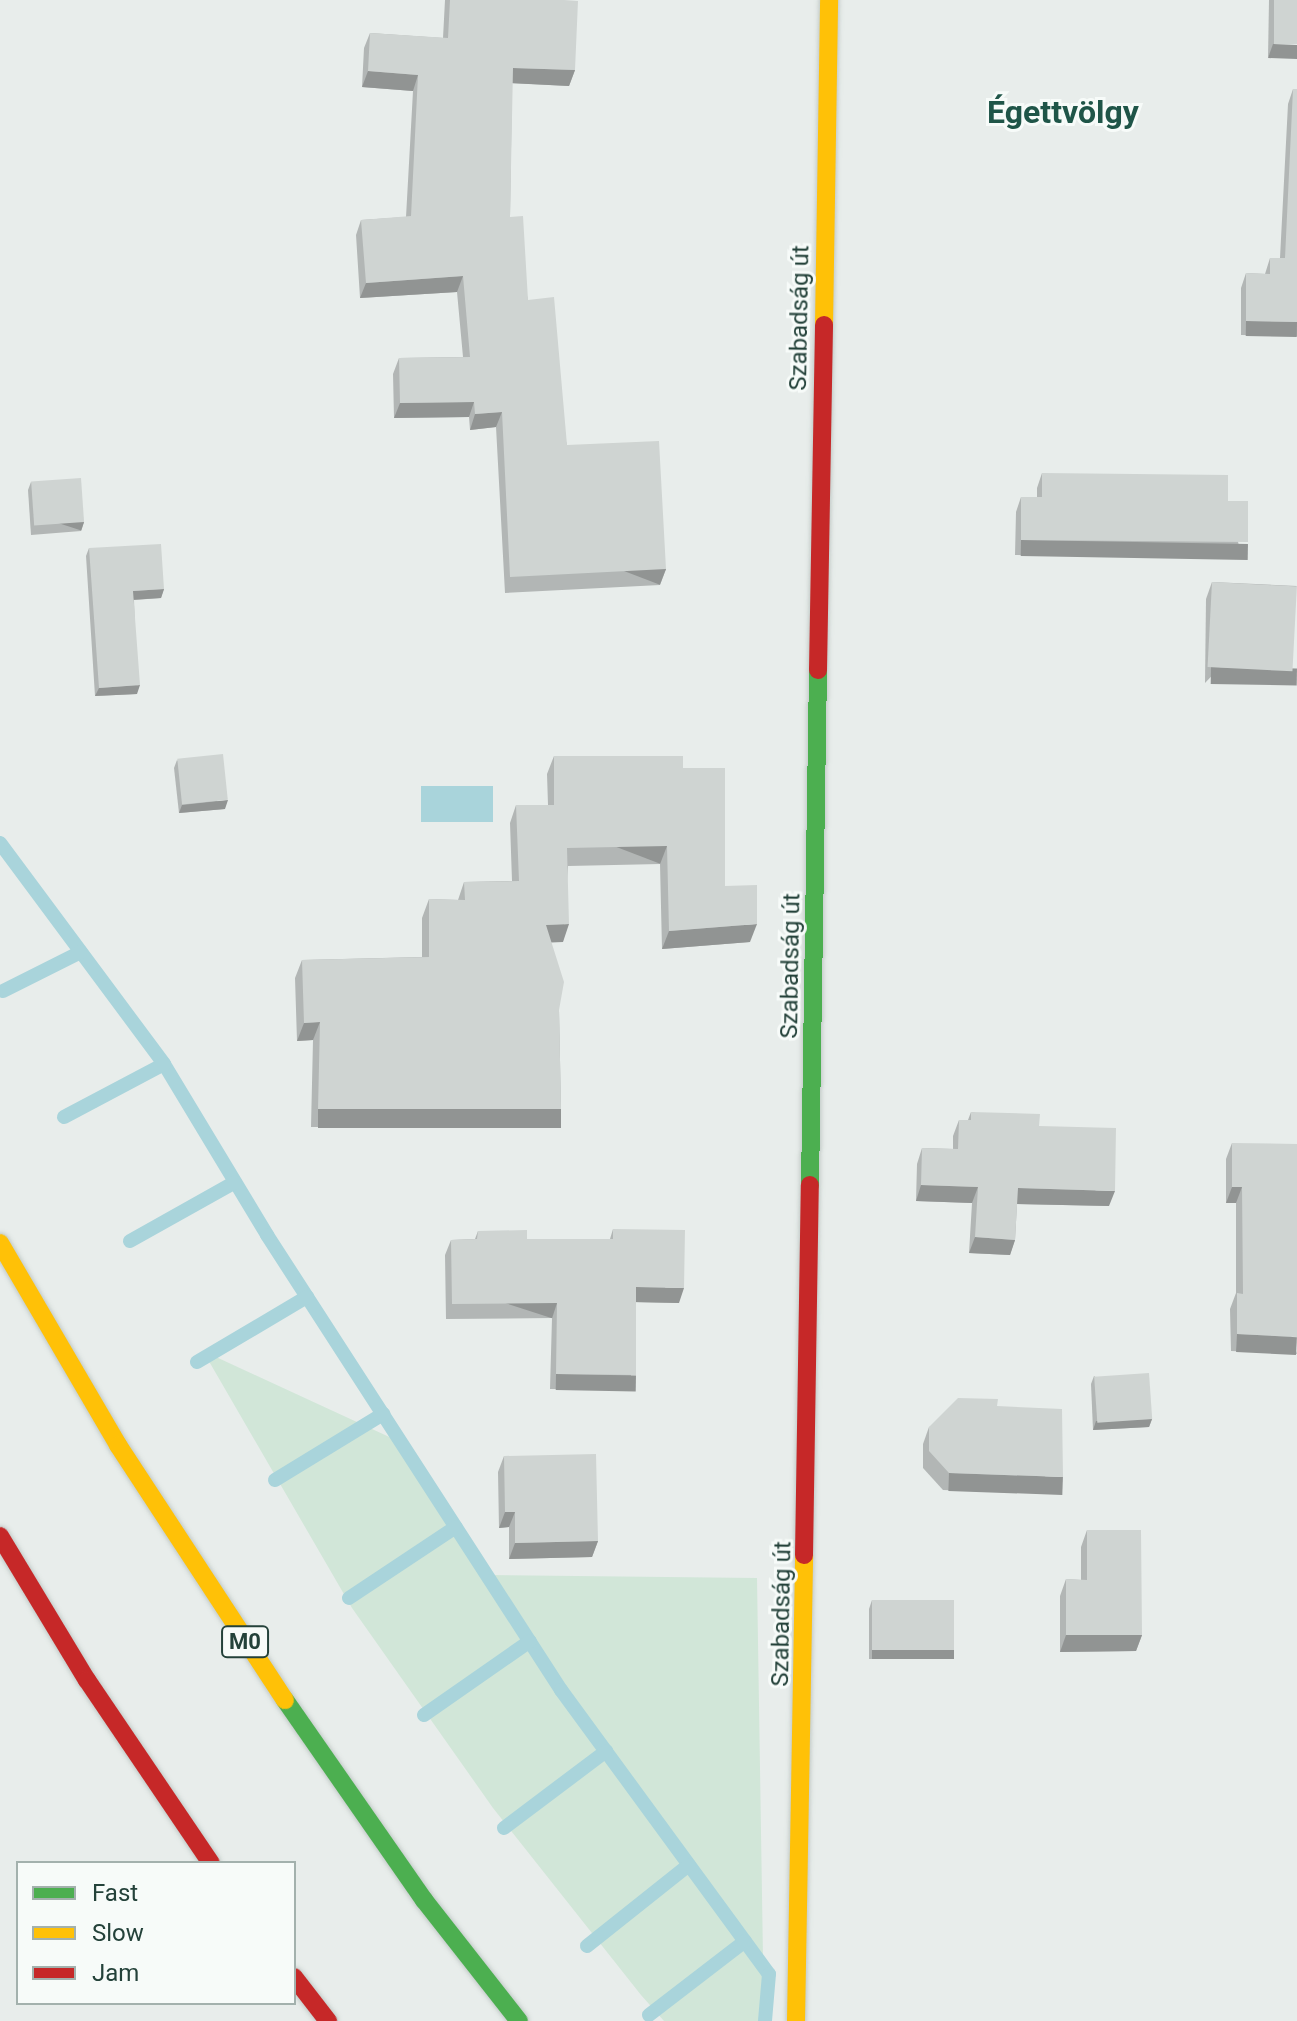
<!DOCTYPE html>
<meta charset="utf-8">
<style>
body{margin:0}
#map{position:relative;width:1297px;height:2021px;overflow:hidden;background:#e8edeb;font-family:Roboto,sans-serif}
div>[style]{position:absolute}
.green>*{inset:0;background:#d1e6d8}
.water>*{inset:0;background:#a9d4db;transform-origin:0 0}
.stream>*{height:14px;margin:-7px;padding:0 7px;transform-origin:7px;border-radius:7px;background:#a9d4db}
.roads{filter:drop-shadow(0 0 2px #c3cbc8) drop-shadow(0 0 2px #c3cbc8)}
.fast>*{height:18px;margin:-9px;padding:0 9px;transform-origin:9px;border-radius:9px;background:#4caf50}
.slow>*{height:18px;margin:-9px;padding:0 9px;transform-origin:9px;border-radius:9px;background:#ffc107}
.jam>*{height:18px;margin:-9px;padding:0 9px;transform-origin:9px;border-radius:9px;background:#c62828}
.wall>*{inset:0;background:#b2b6b5}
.shaded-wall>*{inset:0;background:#919493;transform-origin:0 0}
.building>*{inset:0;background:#cfd4d2;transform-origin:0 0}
span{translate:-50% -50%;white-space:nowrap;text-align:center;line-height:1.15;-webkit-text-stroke:6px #f7fbf9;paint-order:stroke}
.shield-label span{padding:2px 6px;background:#f7fbf9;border:2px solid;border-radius:6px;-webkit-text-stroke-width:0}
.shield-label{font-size:22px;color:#24423a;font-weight:700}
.street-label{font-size:24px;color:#24423a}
.district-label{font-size:32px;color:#1f5548;font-weight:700}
.legend{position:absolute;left:16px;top:1861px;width:280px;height:144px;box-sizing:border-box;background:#f7fbf9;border:2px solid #a3b1ad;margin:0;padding:10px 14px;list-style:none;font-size:24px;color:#24423a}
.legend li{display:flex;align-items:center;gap:16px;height:40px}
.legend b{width:40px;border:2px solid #a3b1ad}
</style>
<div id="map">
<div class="green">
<div style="clip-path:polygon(203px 1351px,411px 1447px,487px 1575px,757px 1578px,764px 2021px,664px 2021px,641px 1995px,493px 1808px,352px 1608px)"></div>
</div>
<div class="water">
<div style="left:421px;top:786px;width:72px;height:36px"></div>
</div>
<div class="stream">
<div style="left:0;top:843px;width:275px;rotate:53.4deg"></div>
<div style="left:164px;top:1064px;width:200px;rotate:58.9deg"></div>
<div style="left:267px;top:1235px;width:542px;rotate:57.13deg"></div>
<div style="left:561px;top:1690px;width:352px;rotate:53.8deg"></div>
<div style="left:769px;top:1974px;width:47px;rotate:94.9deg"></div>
<div style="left:3px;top:991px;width:87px;rotate:-26.6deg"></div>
<div style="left:64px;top:1117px;width:113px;rotate:-27.9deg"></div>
<div style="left:130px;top:1241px;width:120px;rotate:-29.3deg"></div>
<div style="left:197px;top:1362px;width:128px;rotate:-30.6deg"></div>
<div style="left:275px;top:1480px;width:127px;rotate:-31.4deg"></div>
<div style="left:349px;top:1598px;width:128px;rotate:-33.6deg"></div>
<div style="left:424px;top:1715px;width:129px;rotate:-34.9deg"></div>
<div style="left:504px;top:1828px;width:128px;rotate:-37deg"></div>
<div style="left:587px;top:1946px;width:130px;rotate:-38.5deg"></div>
<div style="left:649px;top:2015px;width:121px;rotate:-37.6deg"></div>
</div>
<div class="roads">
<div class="fast">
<div style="left:810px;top:1185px;width:515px;rotate:-89.11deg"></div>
<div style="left:285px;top:1700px;width:244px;rotate:55.2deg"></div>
<div style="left:424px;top:1900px;width:154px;rotate:51.9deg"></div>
</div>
<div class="slow">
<div style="left:824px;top:325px;width:325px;rotate:-89.1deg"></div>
<div style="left:0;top:1243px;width:234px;rotate:59.7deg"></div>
<div style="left:118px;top:1445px;width:305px;rotate:56.8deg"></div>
<div style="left:796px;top:2021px;width:466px;rotate:-89deg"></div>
</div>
<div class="jam">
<div style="left:818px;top:670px;width:345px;rotate:-89deg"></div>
<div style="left:0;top:1536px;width:168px;rotate:58.9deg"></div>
<div style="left:87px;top:1680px;width:221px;rotate:55.9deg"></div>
<div style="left:804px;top:1555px;width:370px;rotate:-89.1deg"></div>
<div style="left:294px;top:1977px;width:56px;rotate:52.3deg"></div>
</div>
</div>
<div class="wall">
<div style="clip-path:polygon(445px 0,564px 0,575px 70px,569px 86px,512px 83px,510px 217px,528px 300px,567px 445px,666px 569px,660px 585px,505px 593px,496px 427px,470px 430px,469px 417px,394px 418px,393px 374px,399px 358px,463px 357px,457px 292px,360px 298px,356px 235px,361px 220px,406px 217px,413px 91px,362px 87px,364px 48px,370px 33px,443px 38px)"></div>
<div style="clip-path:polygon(1269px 0,1297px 0,1268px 58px)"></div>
<div style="clip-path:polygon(1293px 89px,1297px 89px,1297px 336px,1241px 335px,1241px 288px,1246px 273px,1265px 274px,1270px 258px,1280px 258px,1288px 104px)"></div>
<div style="clip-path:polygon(1042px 473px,1228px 501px,1242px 558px,1015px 555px,1016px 512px,1021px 497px,1037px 497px,1037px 488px)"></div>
<div style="clip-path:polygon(31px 482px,84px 522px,81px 531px,31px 535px,28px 490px)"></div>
<div style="clip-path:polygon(89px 548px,164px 589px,161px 598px,134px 600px,137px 694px,95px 696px,86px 556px)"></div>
<div style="clip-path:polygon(1212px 582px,1297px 586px,1205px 683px,1206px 599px)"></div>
<div style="clip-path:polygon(554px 756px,683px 768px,725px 886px,750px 942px,662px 949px,660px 864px,568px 866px,563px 942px,551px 942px,559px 1010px,561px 1109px,554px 1127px,311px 1127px,313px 1040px,297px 1041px,295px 978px,302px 960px,422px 957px,422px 918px,429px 899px,458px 900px,464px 882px,512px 881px,510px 823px,516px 805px,548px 805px,547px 774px)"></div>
<div style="clip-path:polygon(177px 760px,225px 809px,179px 813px,174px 768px)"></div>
<div style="clip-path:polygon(971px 1112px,1039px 1126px,1109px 1206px,1017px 1204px,1015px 1240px,1010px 1255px,969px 1253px,972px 1203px,916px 1201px,917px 1164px,922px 1148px,953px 1149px,953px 1136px,959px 1120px,968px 1120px)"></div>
<div style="clip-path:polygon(1232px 1143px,1297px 1354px,1231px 1351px,1230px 1309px,1236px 1293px,1236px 1203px,1226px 1203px,1226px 1159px)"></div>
<div style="clip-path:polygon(613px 1229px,679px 1303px,636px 1302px,630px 1390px,550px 1389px,552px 1318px,446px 1319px,445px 1255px,451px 1240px,475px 1239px,478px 1231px,527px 1239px,610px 1239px)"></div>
<div style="clip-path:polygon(1094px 1376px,1152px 1419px,1149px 1427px,1093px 1430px,1091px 1384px)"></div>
<div style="clip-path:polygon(997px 1406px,1057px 1494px,943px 1490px,923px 1468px,923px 1444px,929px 1427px)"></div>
<div style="clip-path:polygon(504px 1456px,598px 1541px,592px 1557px,509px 1559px,509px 1527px,499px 1528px,498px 1472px)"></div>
<div style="clip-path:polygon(1087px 1530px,1142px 1635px,1136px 1651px,1060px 1652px,1060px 1596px,1066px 1579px,1081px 1580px,1081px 1547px)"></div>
<div style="clip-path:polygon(872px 1600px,954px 1650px,950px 1659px,869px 1659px,869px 1609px)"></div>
</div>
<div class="shaded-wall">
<div style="clip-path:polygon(1273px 44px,1297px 45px,1297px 59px,1268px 58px)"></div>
<div style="clip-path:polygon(513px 68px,575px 70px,569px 86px,507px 83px)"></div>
<div style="clip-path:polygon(368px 71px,418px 75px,413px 91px,362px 87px)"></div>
<div style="clip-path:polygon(463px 276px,457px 292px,360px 298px,366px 283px)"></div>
<div style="left:1246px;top:321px;width:51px;height:15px;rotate:1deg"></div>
<div style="clip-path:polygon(474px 402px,469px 417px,394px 418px,400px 403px)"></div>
<div style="clip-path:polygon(502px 412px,496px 427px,470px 430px,475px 414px)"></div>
<div style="left:84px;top:522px;width:9px;height:50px;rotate:108deg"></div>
<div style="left:1021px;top:540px;width:227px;height:16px;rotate:1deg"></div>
<div style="left:666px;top:569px;width:17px;height:156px;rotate:111deg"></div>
<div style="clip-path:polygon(164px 589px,161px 598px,130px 600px,133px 591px)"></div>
<div style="left:1211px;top:667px;width:86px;height:17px;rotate:1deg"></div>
<div style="clip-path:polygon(140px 685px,137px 694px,95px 696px,99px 688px)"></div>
<div style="clip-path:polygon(228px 800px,225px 809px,179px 813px,182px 805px)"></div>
<div style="left:667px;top:846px;width:19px;height:100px;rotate:111deg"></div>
<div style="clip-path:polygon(569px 924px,563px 942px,539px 943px,546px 925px)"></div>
<div style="clip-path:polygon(757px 924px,750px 942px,662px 949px,669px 931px)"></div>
<div style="clip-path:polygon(320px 1022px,313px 1040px,297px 1041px,304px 1023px)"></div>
<div style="left:318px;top:1109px;width:243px;height:19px"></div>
<div style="clip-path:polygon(921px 1185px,978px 1187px,972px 1203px,916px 1201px)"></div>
<div style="clip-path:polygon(1232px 1187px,1242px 1187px,1236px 1203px,1226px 1203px)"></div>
<div style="clip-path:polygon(1018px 1188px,1115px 1191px,1109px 1206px,1012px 1204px)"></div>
<div style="clip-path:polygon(975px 1237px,1015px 1240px,1010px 1255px,969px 1253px)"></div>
<div style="clip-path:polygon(636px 1287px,684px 1288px,679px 1303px,630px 1302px)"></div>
<div style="left:557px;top:1303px;width:16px;height:105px;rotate:108deg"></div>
<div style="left:1237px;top:1334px;width:60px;height:18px;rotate:3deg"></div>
<div style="left:556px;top:1374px;width:80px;height:16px;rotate:1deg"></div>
<div style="clip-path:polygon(1152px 1419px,1149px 1427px,1093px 1430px,1096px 1421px)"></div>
<div style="left:949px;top:1473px;width:114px;height:18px;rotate:2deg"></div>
<div style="clip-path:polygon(505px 1512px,515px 1512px,509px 1527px,499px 1528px)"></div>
<div style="clip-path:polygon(598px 1541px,592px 1557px,509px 1559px,515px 1543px)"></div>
<div style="clip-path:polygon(1066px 1635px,1142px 1635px,1136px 1651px,1060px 1652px)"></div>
<div style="left:872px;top:1650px;width:82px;height:9px"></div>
</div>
<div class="building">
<div style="clip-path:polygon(450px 0,564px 0,578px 1px,575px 70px,513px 68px,510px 217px,523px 216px,528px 300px,554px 297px,567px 445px,659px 441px,666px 569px,510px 577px,502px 412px,475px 414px,474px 402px,400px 403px,399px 358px,470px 357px,463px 276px,366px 283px,361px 220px,411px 216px,418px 75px,368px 71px,370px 33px,448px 38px)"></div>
<div style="left:1274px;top:0;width:23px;height:44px"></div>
<div style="clip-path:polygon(1293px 89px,1297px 89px,1297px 322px,1246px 321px,1246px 273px,1270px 274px,1270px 258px,1285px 258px)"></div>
<div style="clip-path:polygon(1042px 473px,1228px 475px,1228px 501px,1248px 501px,1248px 542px,1021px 540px,1021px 497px,1042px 497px)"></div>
<div style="left:81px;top:478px;width:44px;height:50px;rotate:86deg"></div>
<div style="clip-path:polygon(161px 544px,164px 589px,133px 591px,140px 685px,99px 688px,89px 548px)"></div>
<div style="left:1212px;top:582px;width:85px;height:85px;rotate:3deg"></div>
<div style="left:223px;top:754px;width:46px;height:46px;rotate:84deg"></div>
<div style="clip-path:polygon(554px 756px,683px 756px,683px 768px,725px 768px,725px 886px,757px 885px,757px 924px,669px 931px,667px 846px,567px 848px,569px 924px,546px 925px,564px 982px,559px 1010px,561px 1109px,318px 1109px,320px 1022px,304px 1023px,302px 960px,429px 957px,429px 899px,465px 900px,464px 882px,519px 881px,516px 805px,554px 805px)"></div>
<div style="clip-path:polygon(971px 1112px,1040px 1114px,1039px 1126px,1116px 1128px,1115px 1191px,1018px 1188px,1015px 1240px,975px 1237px,978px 1187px,921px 1185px,922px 1148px,958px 1149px,959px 1120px,971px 1120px)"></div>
<div style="clip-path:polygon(1232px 1143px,1297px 1144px,1297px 1337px,1237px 1334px,1237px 1293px,1243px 1294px,1242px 1187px,1232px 1187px)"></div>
<div style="clip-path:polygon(613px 1229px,685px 1230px,684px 1288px,636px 1287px,636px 1375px,556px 1374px,557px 1303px,452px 1304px,451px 1240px,477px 1239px,478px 1231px,527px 1230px,527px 1239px,613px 1239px)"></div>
<div style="left:1149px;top:1373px;width:46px;height:55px;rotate:86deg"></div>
<div style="clip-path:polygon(958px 1398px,998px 1399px,997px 1406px,1062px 1409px,1063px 1477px,949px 1473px,929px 1451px,929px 1427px)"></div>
<div style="clip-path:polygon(596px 1454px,598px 1541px,515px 1543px,515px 1512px,505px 1512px,504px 1456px)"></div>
<div style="clip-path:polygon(1087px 1530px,1141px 1530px,1142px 1635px,1066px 1635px,1066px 1579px,1087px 1580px)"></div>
<div style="left:872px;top:1600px;width:82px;height:50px"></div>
</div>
<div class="shield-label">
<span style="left:245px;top:1642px">M0</span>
</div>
<div class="street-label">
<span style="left:800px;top:318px;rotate:-89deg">Szabadság út</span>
<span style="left:791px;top:966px;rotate:-89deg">Szabadság út</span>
<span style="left:782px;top:1614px;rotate:-89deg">Szabadság út</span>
</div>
<div class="district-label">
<span style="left:1063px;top:112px">Égettvölgy</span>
</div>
<ul class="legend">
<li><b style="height:10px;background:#4caf50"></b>Fast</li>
<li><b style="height:10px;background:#ffc107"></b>Slow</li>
<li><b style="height:10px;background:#c62828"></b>Jam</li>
</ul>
</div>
